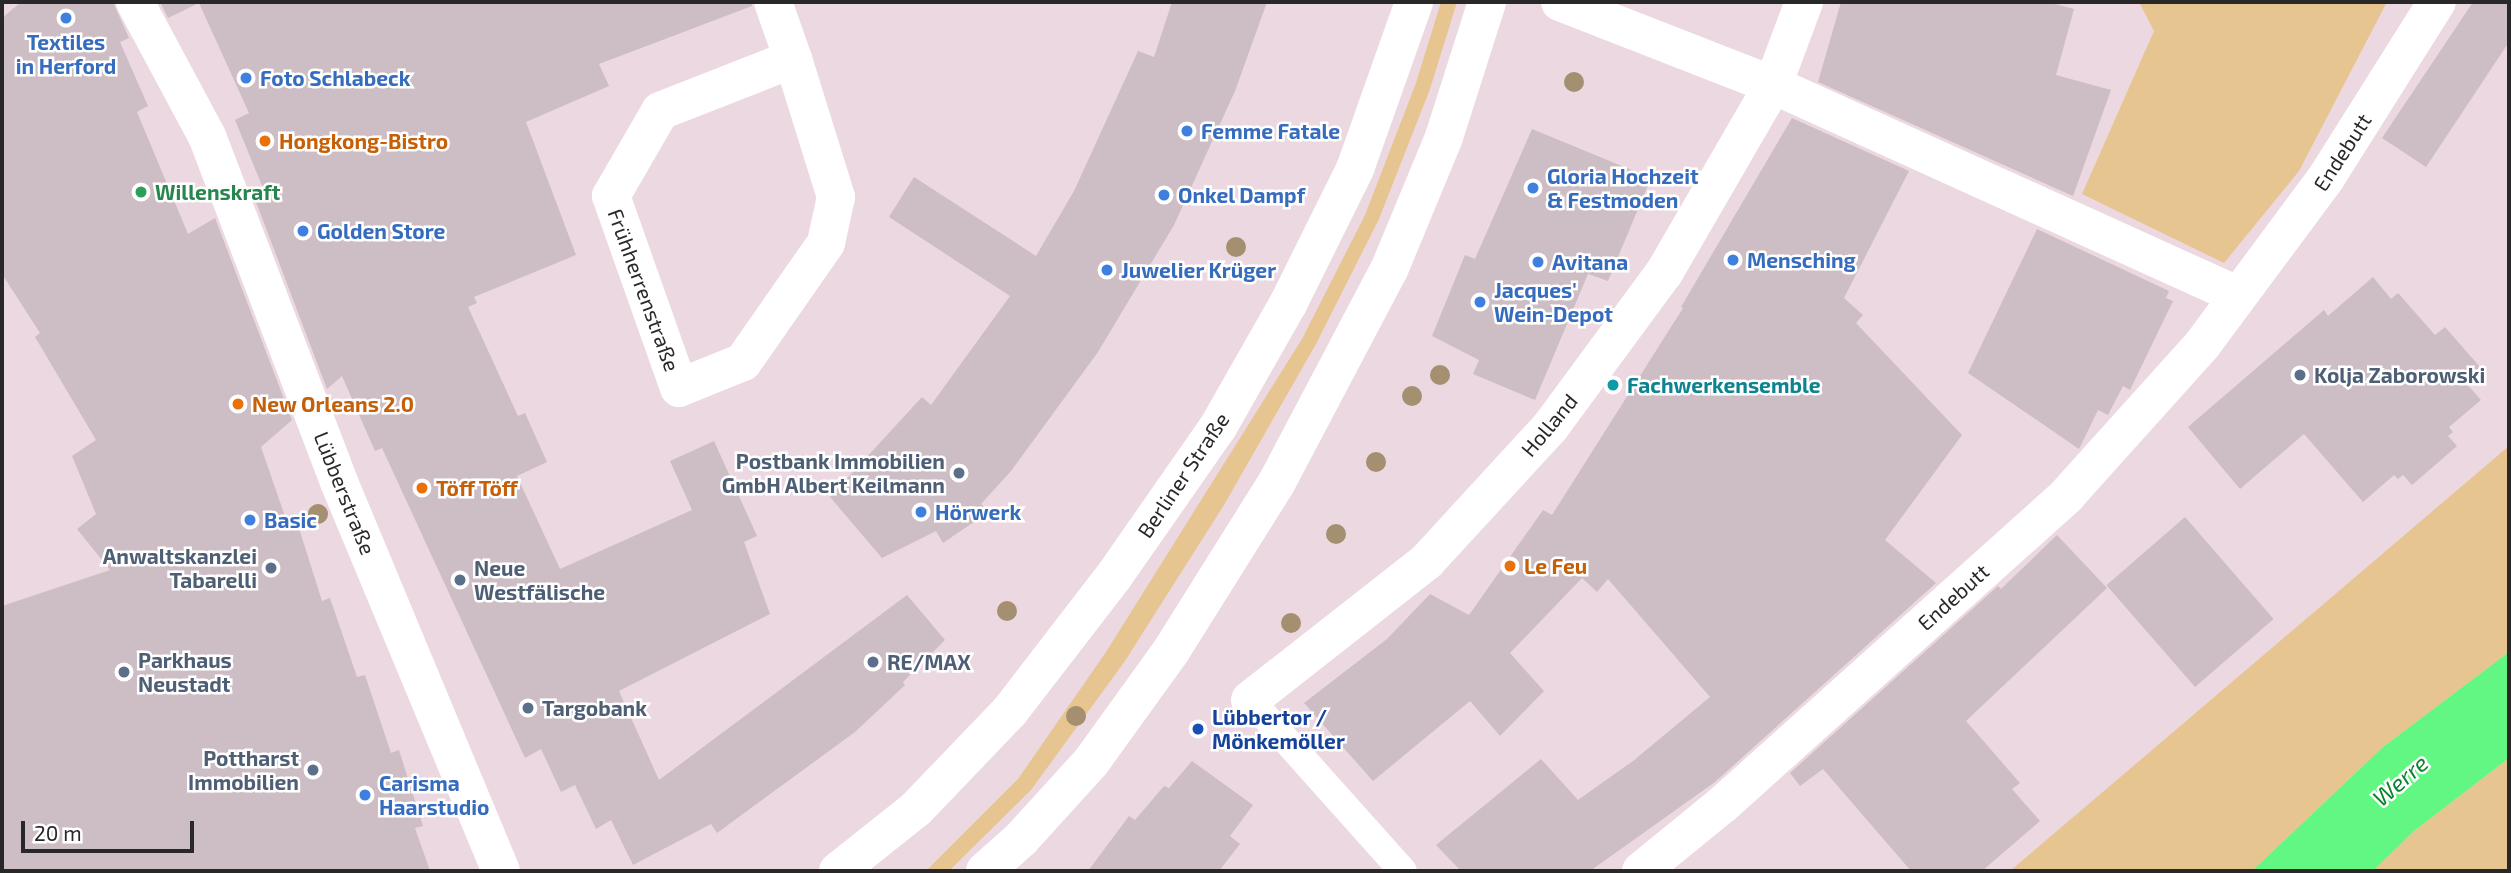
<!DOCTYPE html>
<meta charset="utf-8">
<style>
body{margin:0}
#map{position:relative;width:2511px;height:873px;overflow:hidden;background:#ecd8e1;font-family:"Exo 2",sans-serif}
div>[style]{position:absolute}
.green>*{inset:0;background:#e7c590}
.water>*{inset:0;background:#62f782}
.building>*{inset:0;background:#cdbdc4;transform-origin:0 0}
.service>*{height:28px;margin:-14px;padding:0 14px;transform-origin:14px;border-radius:14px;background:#fff}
.pedestrian>*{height:38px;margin:-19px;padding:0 19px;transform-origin:19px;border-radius:19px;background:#fff}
.minor>*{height:38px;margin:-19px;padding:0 19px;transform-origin:19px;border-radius:19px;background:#fff}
.secondary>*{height:38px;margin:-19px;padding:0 19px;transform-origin:19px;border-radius:19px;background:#fff}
.trees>*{width:20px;height:20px;margin:-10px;border-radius:50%;background:#a48f70}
.dots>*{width:19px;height:19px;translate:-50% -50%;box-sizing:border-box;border:4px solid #fff;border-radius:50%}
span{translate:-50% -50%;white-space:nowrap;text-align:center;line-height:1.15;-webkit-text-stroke:5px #fff;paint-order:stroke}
.shop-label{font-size:21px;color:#366cbe;font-weight:700}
.left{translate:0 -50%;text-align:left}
.food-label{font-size:21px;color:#c56008;font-weight:700}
.street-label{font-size:21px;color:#282828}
.leisure-label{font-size:21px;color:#27864d;font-weight:700}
.service-label{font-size:21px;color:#4e5e75;font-weight:700}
.right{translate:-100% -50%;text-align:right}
.culture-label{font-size:21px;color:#0d838f;font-weight:700}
.transit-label{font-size:21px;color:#164399;font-weight:700}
.water-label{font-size:23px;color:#07832b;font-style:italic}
.frame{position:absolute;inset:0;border:4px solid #282828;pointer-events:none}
.scale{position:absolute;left:21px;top:821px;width:173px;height:32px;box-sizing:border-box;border:4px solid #282828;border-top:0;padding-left:9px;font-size:21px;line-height:24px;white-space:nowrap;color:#282828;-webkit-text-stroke:5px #fff;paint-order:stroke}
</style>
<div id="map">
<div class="green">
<div style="clip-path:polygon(1441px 2px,1457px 2px,1430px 89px,1379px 219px,1316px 344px,1224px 505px,1125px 661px,1031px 790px,949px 871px,926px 871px,1018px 779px,1106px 652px,1302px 339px,1365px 215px,1416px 83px)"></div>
<div style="clip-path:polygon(2139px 2px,2387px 2px,2299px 171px,2224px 263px,2082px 194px,2154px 31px)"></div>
<div style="clip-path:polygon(2509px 446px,2509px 652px,2383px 747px,2252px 871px,2010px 871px)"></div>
<div style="clip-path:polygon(2509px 758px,2509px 871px,2373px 871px,2414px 831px)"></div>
</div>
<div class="water">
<div style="clip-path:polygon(2509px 652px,2509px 758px,2414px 831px,2373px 871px,2252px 871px,2383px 747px)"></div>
</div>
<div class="building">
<div style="clip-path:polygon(21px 2px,113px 2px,129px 38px,120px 42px,148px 106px,137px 112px,188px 234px,215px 218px,292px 420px,261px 447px,288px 525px,297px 522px,322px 601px,330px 598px,357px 677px,365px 675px,391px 753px,399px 750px,423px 826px,415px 828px,430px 871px,2px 871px,2px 606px,110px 570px,77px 529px,96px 514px,72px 456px,96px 440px,35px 337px,40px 333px,2px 274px,2px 18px)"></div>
<div style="clip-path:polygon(160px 2px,752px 2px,752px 6px,599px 64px,609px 86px,526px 122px,576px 255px,474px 297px,477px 303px,468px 307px,518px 416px,525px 413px,547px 462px,517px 476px,560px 569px,692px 510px,670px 461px,714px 441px,757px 536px,744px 542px,770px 614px,619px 691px,659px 780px,907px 595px,945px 640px,903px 682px,905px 685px,855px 732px,717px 833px,711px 824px,633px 865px,611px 820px,596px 829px,575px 785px,561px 792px,541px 749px,525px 758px,382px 448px,375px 451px,342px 376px,327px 389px,253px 194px,263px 188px,235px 120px,249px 113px,199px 3px,168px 18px)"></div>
<div style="clip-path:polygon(1172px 2px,1267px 2px,1235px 91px,1174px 225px,1098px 352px,1011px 471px,981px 504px,990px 511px,943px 543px,936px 531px,882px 558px,830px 497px,922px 397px,931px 405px,1010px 296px,889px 217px,914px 177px,1036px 256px,1074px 191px,1138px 51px,1154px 57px)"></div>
<div style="clip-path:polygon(1841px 2px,2048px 2px,2074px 9px,2056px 75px,2111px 90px,2073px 196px,1818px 82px)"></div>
<div style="clip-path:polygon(2473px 2px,2509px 2px,2509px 42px,2426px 167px,2382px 138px)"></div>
<div style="clip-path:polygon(1792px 118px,1909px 171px,1844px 298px,1863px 315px,1856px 323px,1962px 435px,1885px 540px,1936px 583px,1715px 782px,1590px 871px,1461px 871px,1436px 845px,1541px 759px,1578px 800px,1633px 761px,1710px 697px,1608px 579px,1597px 592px,1582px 578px,1510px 653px,1544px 691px,1500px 736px,1470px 701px,1373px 781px,1304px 703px,1387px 639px,1430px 594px,1469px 615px,1543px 510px,1552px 515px,1683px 308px,1681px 307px)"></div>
<div style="clip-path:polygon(1532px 129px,1651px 178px,1608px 281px,1588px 274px,1535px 400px,1473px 374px,1479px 360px,1432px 336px,1465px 255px,1475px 259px)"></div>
<div style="clip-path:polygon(2037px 229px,2169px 291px,2166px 298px,2173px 301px,2130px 390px,2123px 386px,2108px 415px,2098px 410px,2079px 449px,1968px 373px)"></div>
<div style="clip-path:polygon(2373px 277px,2391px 299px,2398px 293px,2435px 335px,2445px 327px,2480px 367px,2464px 381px,2481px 400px,2449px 427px,2453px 432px,2448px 436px,2457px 446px,2412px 485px,2403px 475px,2398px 479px,2394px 475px,2363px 502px,2304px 434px,2240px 489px,2188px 427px,2324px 310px,2328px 316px)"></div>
<div style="left:2185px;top:517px;width:135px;height:104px;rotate:49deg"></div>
<div style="clip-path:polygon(2057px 535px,2107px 588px,1966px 721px,2020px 783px,2012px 789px,2040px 821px,1982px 871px,1911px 871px,1823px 769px,1800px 786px,1790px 773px,1998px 586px,2001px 589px)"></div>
<div style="clip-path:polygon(1192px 761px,1253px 805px,1230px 836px,1240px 844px,1219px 871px,1088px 871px,1129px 816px,1135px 820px,1164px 786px,1169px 788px)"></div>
</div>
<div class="service">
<div style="left:1250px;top:700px;width:229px;rotate:48.2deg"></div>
</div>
<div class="pedestrian">
<div style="left:135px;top:2px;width:152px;rotate:61.8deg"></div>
<div style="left:207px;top:136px;width:370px;rotate:69.1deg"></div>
<div style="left:339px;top:482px;width:421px;rotate:67.4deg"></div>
</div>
<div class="minor">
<div style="left:773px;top:2px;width:60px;rotate:70.7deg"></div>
<div style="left:1560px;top:2px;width:229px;rotate:21.3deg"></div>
<div style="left:1773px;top:85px;width:509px;rotate:24.35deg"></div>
<div style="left:793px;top:59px;width:145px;rotate:72.7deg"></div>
<div style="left:836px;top:197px;width:47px;rotate:102.3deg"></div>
<div style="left:826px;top:243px;width:145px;rotate:124.9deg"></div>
<div style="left:743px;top:362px;width:69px;rotate:157.9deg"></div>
<div style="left:679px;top:388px;width:204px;rotate:-109.5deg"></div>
<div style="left:611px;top:196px;width:98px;rotate:-60deg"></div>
<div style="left:660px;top:111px;width:143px;rotate:-21.4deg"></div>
<div style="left:1250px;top:700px;width:225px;rotate:-38.1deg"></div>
<div style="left:1427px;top:561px;width:183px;rotate:-47.4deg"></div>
<div style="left:1551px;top:426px;width:190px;rotate:-53.6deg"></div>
<div style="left:1664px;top:273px;width:217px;rotate:-59.9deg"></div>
<div style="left:1773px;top:85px;width:89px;rotate:-69.5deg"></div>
<div style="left:1641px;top:871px;width:104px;rotate:-39.2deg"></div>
<div style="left:1722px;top:805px;width:464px;rotate:-41.9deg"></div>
<div style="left:2067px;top:495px;width:202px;rotate:-48deg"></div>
<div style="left:2202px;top:345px;width:208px;rotate:-53.4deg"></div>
<div style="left:2326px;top:178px;width:208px;rotate:-57.8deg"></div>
</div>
<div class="secondary">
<div style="left:838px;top:871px;width:100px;rotate:-38.5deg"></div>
<div style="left:916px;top:809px;width:136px;rotate:-46.2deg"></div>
<div style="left:1010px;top:711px;width:170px;rotate:-52.4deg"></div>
<div style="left:1114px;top:576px;width:182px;rotate:-55.1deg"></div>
<div style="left:1218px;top:427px;width:142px;rotate:-60.4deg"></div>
<div style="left:1288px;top:304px;width:151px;rotate:-63.6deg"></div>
<div style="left:1355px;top:169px;width:177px;rotate:-70.5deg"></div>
<div style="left:985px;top:871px;width:48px;rotate:-41.6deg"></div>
<div style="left:1021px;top:839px;width:104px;rotate:-47.7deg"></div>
<div style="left:1091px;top:762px;width:137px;rotate:-54.2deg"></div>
<div style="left:1171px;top:651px;width:199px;rotate:-57.9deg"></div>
<div style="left:1277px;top:482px;width:240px;rotate:-62.2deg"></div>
<div style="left:1389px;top:270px;width:144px;rotate:-67.5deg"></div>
<div style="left:1444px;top:137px;width:142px;rotate:-72.3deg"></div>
</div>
<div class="trees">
<div style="left:1574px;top:82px"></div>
<div style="left:1236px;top:247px"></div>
<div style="left:1440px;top:375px"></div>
<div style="left:1412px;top:396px"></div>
<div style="left:1376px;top:462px"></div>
<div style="left:318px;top:514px"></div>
<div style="left:1336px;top:534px"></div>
<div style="left:1007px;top:611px"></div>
<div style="left:1291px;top:623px"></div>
<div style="left:1076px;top:716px"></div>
</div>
<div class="dots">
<div style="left:66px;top:18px;background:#3f7fe0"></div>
<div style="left:246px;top:78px;background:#3f7fe0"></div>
<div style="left:1187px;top:131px;background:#3f7fe0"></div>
<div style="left:265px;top:141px;background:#e8710a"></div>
<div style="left:1533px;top:188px;background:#3f7fe0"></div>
<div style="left:141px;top:192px;background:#2e9e5b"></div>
<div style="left:1164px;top:195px;background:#3f7fe0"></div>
<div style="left:303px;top:231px;background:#3f7fe0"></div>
<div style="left:1733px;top:260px;background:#3f7fe0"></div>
<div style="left:1538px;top:262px;background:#3f7fe0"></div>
<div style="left:1107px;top:270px;background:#3f7fe0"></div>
<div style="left:1480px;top:302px;background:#3f7fe0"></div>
<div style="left:2300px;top:375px;background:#5c6f8a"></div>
<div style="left:1613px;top:385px;background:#0f9aa8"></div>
<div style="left:238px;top:404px;background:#e8710a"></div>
<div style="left:959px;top:473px;background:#5c6f8a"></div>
<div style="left:422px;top:488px;background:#e8710a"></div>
<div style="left:921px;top:512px;background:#3f7fe0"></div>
<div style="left:250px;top:520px;background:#3f7fe0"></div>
<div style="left:1510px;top:566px;background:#e8710a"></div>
<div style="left:271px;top:568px;background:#5c6f8a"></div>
<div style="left:460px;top:580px;background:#5c6f8a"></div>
<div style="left:873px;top:662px;background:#5c6f8a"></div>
<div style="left:124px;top:672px;background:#5c6f8a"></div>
<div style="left:528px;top:708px;background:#5c6f8a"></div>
<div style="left:1198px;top:729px;background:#1a4fb4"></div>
<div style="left:313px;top:770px;background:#5c6f8a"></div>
<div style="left:365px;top:795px;background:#3f7fe0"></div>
</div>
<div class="shop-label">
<span style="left:66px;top:54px">Textiles<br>in Herford</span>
<span class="left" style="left:260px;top:78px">Foto Schlabeck</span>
<span class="left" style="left:1201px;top:131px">Femme Fatale</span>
<span class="left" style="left:1547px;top:188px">Gloria Hochzeit<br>&amp; Festmoden</span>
<span class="left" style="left:1178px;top:195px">Onkel Dampf</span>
<span class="left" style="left:317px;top:231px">Golden Store</span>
<span class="left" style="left:1747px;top:260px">Mensching</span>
<span class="left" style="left:1552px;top:262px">Avitana</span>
<span class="left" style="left:1121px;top:270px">Juwelier Krüger</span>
<span class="left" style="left:1494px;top:302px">Jacques'<br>Wein-Depot</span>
<span class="left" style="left:935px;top:512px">Hörwerk</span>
<span class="left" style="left:264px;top:520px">Basic</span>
<span class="left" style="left:379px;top:795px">Carisma<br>Haarstudio</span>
</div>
<div class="food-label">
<span class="left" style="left:279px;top:141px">Hongkong-Bistro</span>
<span class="left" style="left:252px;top:404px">New Orleans 2.0</span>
<span class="left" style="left:436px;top:488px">Töff Töff</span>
<span class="left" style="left:1524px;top:566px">Le Feu</span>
</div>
<div class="street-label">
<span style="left:2342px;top:152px;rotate:-57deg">Endebutt</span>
<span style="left:644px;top:290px;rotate:70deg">Frühherrenstraße</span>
<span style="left:1549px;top:425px;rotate:-50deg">Holland</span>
<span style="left:1183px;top:475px;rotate:-56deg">Berliner Straße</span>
<span style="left:345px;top:493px;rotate:68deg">Lübberstraße</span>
<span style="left:1953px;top:597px;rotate:-42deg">Endebutt</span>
</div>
<div class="leisure-label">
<span class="left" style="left:155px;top:192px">Willenskraft</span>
</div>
<div class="service-label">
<span class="left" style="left:2314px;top:375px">Kolja Zaborowski</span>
<span class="right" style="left:945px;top:473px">Postbank Immobilien<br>GmbH Albert Keilmann</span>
<span class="right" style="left:257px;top:568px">Anwaltskanzlei<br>Tabarelli</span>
<span class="left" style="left:474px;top:580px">Neue<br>Westfälische</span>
<span class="left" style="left:138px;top:672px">Parkhaus<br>Neustadt</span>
<span class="left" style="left:887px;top:662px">RE/MAX</span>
<span class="left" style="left:542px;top:708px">Targobank</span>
<span class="right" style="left:299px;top:770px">Pottharst<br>Immobilien</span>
</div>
<div class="culture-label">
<span class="left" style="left:1627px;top:385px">Fachwerkensemble</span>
</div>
<div class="transit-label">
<span class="left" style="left:1212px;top:729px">Lübbertor /<br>Mönkemöller</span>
</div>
<div class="water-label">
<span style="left:2400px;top:780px;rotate:-41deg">Werre</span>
</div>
<div class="frame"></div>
<div class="scale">20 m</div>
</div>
